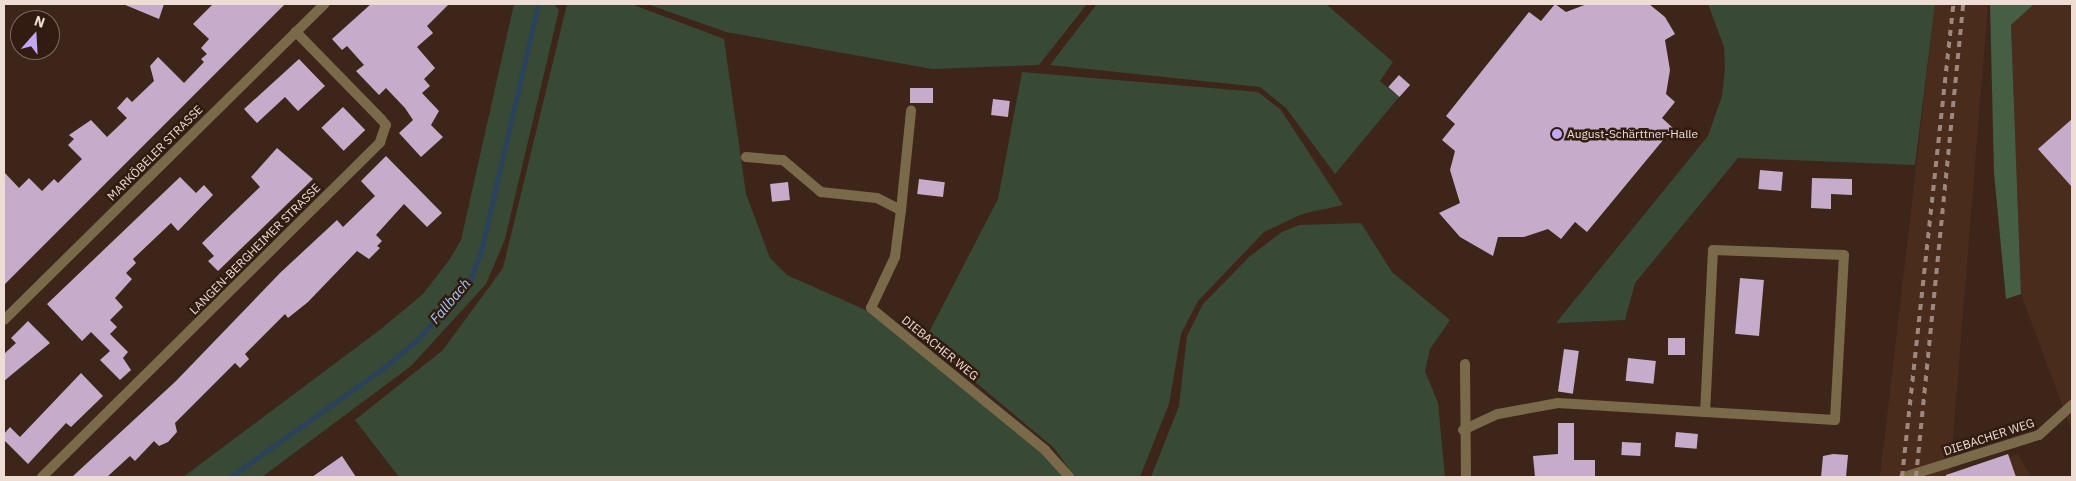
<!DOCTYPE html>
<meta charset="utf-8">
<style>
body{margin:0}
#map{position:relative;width:2076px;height:481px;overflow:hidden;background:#3d2519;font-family:"IBM Plex Sans",sans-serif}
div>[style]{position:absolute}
.built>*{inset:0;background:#4a2c1c}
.green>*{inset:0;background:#384a35}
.forest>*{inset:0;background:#465e43}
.stream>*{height:5px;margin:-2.5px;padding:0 2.5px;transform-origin:2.5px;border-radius:2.5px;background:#2a425a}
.building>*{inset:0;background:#c6acca;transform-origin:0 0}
.minor>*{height:10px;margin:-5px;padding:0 5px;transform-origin:5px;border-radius:5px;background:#7a6a4a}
.rail>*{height:4px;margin-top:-2px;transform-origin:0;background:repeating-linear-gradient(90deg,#9c887e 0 6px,transparent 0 12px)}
.dots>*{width:14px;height:14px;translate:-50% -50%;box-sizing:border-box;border:2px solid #321b10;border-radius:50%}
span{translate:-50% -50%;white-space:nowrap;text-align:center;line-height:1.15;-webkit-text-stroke:5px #321b10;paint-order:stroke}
.poi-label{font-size:12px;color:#edddd5}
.left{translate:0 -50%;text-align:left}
.street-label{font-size:12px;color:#edddd5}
.water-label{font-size:14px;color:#9fcdfb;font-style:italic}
.frame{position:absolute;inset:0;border:5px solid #edddd5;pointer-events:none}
.north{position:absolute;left:10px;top:10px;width:50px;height:50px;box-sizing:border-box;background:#321b10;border:1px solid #7d695f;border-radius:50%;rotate:19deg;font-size:14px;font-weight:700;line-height:20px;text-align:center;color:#edddd5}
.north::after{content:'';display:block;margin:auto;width:18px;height:22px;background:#c2a8f3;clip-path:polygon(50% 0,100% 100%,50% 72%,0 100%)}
</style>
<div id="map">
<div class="built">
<div style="clip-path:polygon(1935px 4px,1988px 4px,1950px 475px,2018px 454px,2031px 477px,1880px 477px)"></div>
<div style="clip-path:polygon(2034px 4px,2072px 4px,2072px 432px,2021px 294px,2011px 25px)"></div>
</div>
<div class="green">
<div style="clip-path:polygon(514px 4px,554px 4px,559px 10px,505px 239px,486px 284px,411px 366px,262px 477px,183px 477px,381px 329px,423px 294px,450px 259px,461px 240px)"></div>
<div style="clip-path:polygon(567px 4px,631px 4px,724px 39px,746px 194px,770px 258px,787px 275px,870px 312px,1044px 454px,1065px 477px,399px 477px,355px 420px,443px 350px,503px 268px)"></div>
<div style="clip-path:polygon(647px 4px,1087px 4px,1039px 65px,932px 69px,726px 32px)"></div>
<div style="clip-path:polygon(1097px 4px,1326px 4px,1393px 62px,1380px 81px,1399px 97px,1335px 174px,1286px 108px,1260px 87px,1050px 65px)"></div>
<div style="clip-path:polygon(1708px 4px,1935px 4px,1915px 165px,1738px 158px,1635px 283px,1625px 320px,1556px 323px,1708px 136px,1722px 96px,1725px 69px,1724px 47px)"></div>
<div style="clip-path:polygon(1022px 72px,1258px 92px,1281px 110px,1343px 205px,1302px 214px,1264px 232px,1198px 301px,1181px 334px,1169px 404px,1140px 477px,1075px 477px,1054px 448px,925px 340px,998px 199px)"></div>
<div style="clip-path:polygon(1361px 223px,1392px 272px,1450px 320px,1430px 349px,1425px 371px,1438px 403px,1445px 477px,1151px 477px,1179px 406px,1187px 336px,1203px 304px,1249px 257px,1282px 232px,1299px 225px)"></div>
</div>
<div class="forest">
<div style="clip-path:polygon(1990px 4px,2034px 4px,2011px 25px,2021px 294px,2006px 299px,1994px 173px)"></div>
</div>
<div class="stream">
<div style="left:230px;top:477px;width:186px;rotate:-35.4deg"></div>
<div style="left:382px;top:369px;width:44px;rotate:-39.5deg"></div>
<div style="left:416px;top:341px;width:79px;rotate:-48.1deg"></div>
<div style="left:469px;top:282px;width:33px;rotate:-69deg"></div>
<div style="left:481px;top:251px;width:253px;rotate:-77deg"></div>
</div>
<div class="building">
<div style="clip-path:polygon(123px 4px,164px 4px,159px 19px)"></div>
<div style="clip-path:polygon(213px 4px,285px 4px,4px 285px,4px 172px,19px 188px,29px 178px,42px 191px,54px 179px,58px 183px,82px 159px,68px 145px,74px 139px,69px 135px,91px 120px,107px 137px,127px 118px,117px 108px,127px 97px,132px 102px,154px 81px,150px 66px,158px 57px,184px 83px,204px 62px,201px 59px,207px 54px,201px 48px,209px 39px,193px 24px)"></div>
<div style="clip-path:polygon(371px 4px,449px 4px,427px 26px,433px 33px,417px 47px,435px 68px,424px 79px,430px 86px,422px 93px,439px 111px,431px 125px,443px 137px,421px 157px,399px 133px,413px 120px,405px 108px,386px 88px,379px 95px,356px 71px,364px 65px,347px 46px,342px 50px,332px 39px)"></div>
<div style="clip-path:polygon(1555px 4px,1566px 12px,1587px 4px,1649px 4px,1665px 17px,1675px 34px,1665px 40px,1670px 70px,1666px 94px,1675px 102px,1662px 118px,1673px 128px,1587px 232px,1575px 222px,1561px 239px,1548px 229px,1524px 237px,1498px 237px,1493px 256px,1460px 237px,1439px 213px,1460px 203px,1450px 170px,1455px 151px,1442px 140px,1455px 124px,1446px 116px,1529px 12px,1541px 21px)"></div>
<div style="clip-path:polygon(299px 59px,325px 86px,298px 111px,285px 97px,257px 123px,244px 109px)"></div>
<div style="left:1399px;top:75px;width:15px;height:16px;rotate:42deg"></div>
<div style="left:910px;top:88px;width:23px;height:15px"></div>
<div style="left:993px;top:99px;width:17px;height:16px;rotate:7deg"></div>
<div style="left:343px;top:107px;width:32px;height:30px;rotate:46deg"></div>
<div style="clip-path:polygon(2072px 119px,2072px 187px,2038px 149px)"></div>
<div style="clip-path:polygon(277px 148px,313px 179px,218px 271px,208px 261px,214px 256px,202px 243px,260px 187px,251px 177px)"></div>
<div style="clip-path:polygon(386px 156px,442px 213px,427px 227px,404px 204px,376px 235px,382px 241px,377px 246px,380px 248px,369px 259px,357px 251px,308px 302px,288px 318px,285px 314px,245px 354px,249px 359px,240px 368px,235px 363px,175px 423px,177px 432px,168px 442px,159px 446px,154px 441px,135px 461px,130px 456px,107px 477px,72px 477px,176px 381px,280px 273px,337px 220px,343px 227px,375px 196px,361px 181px)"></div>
<div style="left:1760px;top:170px;width:23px;height:19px;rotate:5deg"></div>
<div style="clip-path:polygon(180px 177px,196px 193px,204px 185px,213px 195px,178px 231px,171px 223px,133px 259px,136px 263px,126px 273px,132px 279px,115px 298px,123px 307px,110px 320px,117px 327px,110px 334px,128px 352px,123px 358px,131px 370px,120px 380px,100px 360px,110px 351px,91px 332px,82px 341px,47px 304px)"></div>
<div style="clip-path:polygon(1812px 178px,1852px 179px,1852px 195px,1831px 194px,1831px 209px,1811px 208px)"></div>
<div style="left:919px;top:179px;width:26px;height:15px;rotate:7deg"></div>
<div style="left:788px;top:182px;width:18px;height:18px;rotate:84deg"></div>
<div style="left:1740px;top:278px;width:24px;height:56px;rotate:5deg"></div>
<div style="clip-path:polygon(28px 321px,50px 343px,4px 381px,4px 354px,16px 343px,11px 338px)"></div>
<div style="left:1668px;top:338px;width:17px;height:17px"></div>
<div style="left:1564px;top:349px;width:15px;height:43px;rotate:8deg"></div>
<div style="left:1628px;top:358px;width:28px;height:23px;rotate:6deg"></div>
<div style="clip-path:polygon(81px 373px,103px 396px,71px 427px,66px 423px,28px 464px,4px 440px,4px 434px,10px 427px,20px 437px)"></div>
<div style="clip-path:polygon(1558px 423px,1574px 423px,1574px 460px,1595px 460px,1595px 477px,1535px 477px,1533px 456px,1558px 454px)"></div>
<div style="left:1676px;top:432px;width:22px;height:15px;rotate:5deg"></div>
<div style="left:1622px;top:442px;width:19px;height:13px;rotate:3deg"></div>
<div style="clip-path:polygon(1833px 454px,1848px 455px,1846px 477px,1821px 477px,1823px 456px)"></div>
<div style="clip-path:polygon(2008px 454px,2016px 477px,1946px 477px,1946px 475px)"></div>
<div style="clip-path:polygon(342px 456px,356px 477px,312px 477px)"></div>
</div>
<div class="minor">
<div style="left:746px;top:157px;width:37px;rotate:5deg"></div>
<div style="left:783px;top:160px;width:50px;rotate:40.1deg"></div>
<div style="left:821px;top:192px;width:56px;rotate:6.1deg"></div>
<div style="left:877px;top:198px;width:27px;rotate:27deg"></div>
<div style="left:901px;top:210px;width:47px;rotate:97.3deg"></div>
<div style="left:895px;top:257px;width:56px;rotate:115.2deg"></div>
<div style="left:871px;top:308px;width:225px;rotate:39.2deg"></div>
<div style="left:1045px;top:450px;width:36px;rotate:48deg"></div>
<div style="left:901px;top:210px;width:100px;rotate:-84.2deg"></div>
<div style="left:4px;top:320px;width:450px;rotate:-44.6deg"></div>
<div style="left:1465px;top:364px;width:113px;rotate:89.5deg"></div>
<div style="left:1463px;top:430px;width:38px;rotate:-25deg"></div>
<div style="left:1498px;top:414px;width:61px;rotate:-10.4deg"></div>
<div style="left:1558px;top:403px;width:147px;rotate:3.5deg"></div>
<div style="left:1705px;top:412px;width:130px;rotate:3.5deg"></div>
<div style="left:1835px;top:420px;width:165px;rotate:-86.9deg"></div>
<div style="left:1844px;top:255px;width:131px;rotate:-177.8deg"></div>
<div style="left:1713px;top:250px;width:162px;rotate:92.8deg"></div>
<div style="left:42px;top:477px;width:476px;rotate:-44.7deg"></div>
<div style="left:380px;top:142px;width:18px;rotate:-71deg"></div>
<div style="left:386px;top:125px;width:8px;rotate:-130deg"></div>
<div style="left:381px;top:119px;width:122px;rotate:-134.3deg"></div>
<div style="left:1904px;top:477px;width:141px;rotate:-17.3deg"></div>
<div style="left:2039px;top:435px;width:45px;rotate:-42.3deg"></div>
</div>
<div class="rail">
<div style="left:1902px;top:477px;width:476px;rotate:-83.8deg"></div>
<div style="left:1916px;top:477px;width:475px;rotate:-84.3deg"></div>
</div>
<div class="dots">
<div style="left:1557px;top:134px;background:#c2a8f3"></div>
</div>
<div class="poi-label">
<span class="left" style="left:1567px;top:134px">August-Schärttner-Halle</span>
</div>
<div class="street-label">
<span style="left:155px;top:153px;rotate:-45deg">MARKÖBELER STRASSE</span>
<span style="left:255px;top:249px;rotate:-45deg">LANGEN-BERGHEIMER STRASSE</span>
<span style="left:940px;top:348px;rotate:39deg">DIEBACHER WEG</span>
<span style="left:1989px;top:437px;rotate:-18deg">DIEBACHER WEG</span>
</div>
<div class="water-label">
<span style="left:450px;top:301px;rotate:-50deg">Fallbach</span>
</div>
<div class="frame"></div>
<div class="north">N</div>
</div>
